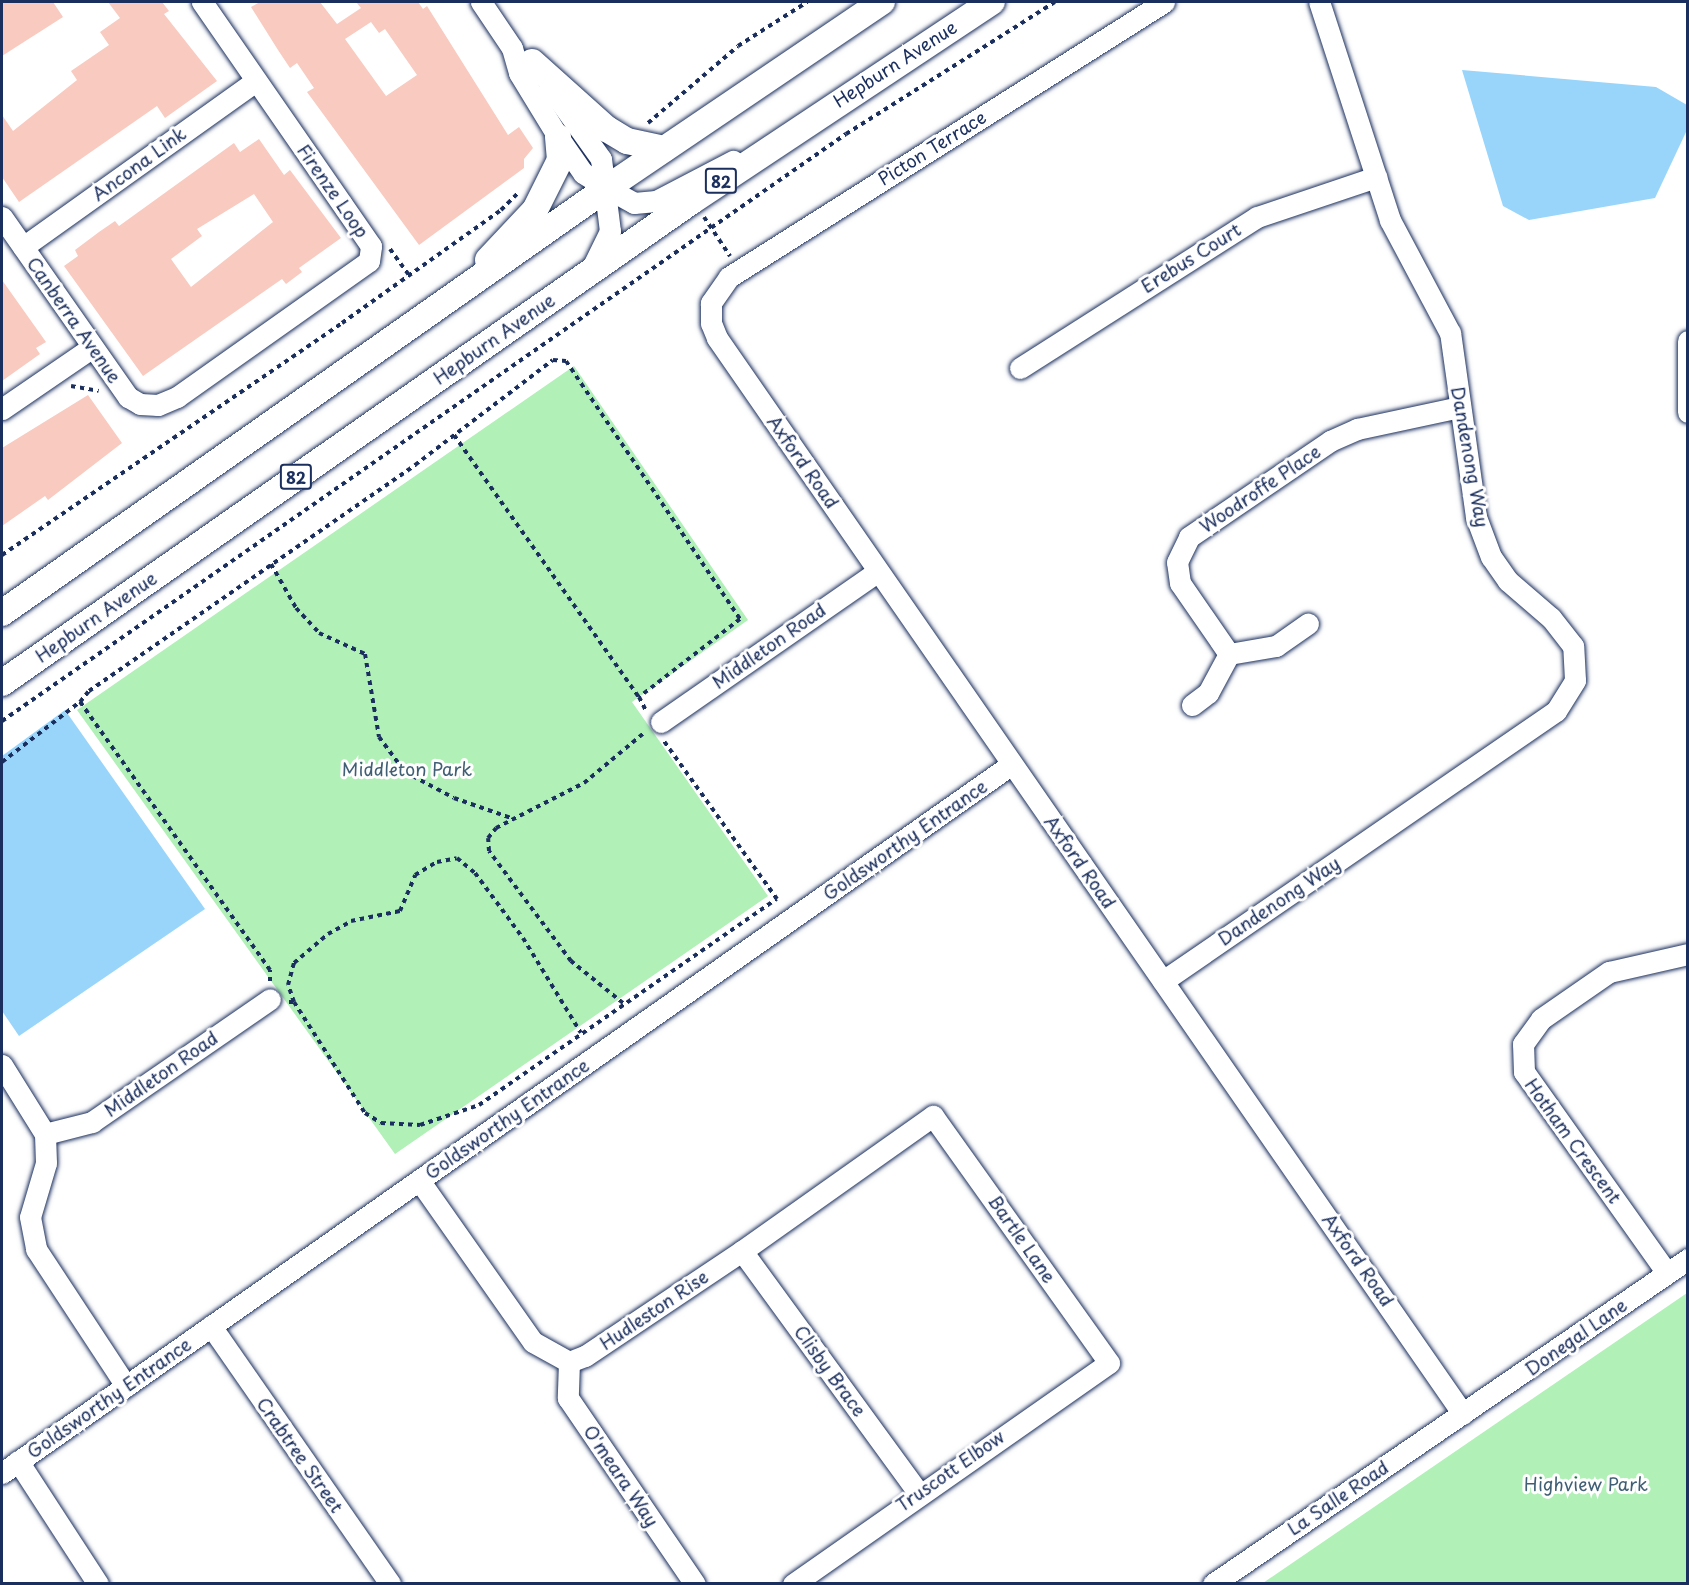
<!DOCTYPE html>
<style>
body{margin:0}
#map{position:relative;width:1689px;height:1585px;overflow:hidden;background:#fff;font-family:"Playpen Sans",sans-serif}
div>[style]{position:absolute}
.green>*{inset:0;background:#b1f0b7}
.water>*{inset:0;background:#99d5fa}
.building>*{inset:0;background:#f9cabf}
.path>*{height:4px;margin-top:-2px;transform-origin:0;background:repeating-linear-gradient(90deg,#1b2f5e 0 4.5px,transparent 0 9px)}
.roads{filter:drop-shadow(0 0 2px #1b2f5e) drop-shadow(0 0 2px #1b2f5e)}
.minor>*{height:21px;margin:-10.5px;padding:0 10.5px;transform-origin:10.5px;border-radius:10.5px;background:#fff}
.major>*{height:26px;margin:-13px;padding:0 13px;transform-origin:13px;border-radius:13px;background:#fff}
span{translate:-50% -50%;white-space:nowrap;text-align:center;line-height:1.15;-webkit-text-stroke:6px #fff;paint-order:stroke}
.shield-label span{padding:2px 4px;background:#fff;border:2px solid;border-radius:4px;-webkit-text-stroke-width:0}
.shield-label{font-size:16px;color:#1b2f5e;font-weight:700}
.street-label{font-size:18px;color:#1b2f5e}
.park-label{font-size:18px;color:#405f74}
.frame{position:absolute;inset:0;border:3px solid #1b2f5e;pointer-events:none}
</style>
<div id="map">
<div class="green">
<div style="clip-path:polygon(574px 366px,748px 620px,632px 702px,768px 896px,395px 1154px,77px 710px)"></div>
<div style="clip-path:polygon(1687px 1293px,1687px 1583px,1263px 1583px)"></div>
</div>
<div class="water">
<div style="clip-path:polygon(1462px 70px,1656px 87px,1687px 105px,1687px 130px,1655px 198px,1529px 220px,1503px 206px)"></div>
<div style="clip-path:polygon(65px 710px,205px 909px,19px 1036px,2px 1011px,2px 756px)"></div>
</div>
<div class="building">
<div style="clip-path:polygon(2px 2px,53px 2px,63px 17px,2px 56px)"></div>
<div style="clip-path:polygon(108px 2px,162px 2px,169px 11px,164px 14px,217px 81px,165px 118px,157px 106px,19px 202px,2px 177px,2px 115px,13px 131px,77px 80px,71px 71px,109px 45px,100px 32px,120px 18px)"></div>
<div style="clip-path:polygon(evenodd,260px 2px,320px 2px,337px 24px,361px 8px,356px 2px,418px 2px,423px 9px,427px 6px,508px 135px,519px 127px,533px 148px,524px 159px,524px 168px,419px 245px,307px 92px,314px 88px,297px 63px,290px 68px,278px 50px,251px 7px,260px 2px,371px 22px,379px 33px,385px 29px,417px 75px,386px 96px,345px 39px,371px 22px)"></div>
<div style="clip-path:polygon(evenodd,259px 139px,284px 175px,290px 170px,341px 238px,299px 268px,302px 272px,286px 284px,282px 279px,143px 376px,64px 266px,78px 256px,75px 250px,99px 232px,115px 221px,119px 226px,234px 143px,240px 152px,259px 139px,254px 194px,273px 222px,191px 287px,171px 259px,202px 236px,197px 229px,254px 194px)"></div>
<div style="clip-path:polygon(2px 280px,46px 342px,36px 348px,40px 354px,2px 381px)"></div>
<div style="clip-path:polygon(88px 395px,122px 443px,48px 500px,45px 496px,2px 526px,2px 448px)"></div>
</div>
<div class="path">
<div style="left:648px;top:123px;width:118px;rotate:-40.5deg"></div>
<div style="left:738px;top:46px;width:82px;rotate:-32.5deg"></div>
<div style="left:704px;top:217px;width:47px;rotate:56.3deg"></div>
<div style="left:390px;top:249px;width:32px;rotate:54deg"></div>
<div style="left:71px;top:386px;width:28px;rotate:10deg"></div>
<div style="left:454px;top:435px;width:321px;rotate:54.8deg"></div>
<div style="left:2px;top:555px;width:412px;rotate:-34.3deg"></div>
<div style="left:342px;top:323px;width:195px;rotate:-35.4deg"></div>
<div style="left:501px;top:210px;width:25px;rotate:-45deg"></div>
<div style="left:271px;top:564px;width:51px;rotate:60.4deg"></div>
<div style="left:296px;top:608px;width:34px;rotate:47deg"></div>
<div style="left:319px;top:633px;width:51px;rotate:24.5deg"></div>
<div style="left:365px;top:654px;width:84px;rotate:80.4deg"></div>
<div style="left:379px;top:737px;width:44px;rotate:53.4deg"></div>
<div style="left:405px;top:772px;width:55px;rotate:28deg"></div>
<div style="left:454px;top:798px;width:64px;rotate:19.3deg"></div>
<div style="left:2px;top:721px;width:1028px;rotate:-34.82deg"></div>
<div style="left:846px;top:134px;width:247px;rotate:-32.3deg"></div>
<div style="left:2px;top:762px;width:98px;rotate:-37.6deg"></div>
<div style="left:270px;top:981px;width:11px;rotate:-90deg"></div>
<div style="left:270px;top:970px;width:329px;rotate:-125.3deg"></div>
<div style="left:80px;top:702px;width:14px;rotate:-51deg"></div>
<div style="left:89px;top:691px;width:397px;rotate:-34.7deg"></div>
<div style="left:415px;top:465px;width:173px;rotate:-37.3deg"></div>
<div style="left:553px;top:360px;width:13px;rotate:4deg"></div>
<div style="left:566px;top:361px;width:311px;rotate:56deg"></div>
<div style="left:740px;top:619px;width:128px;rotate:142.3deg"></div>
<div style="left:639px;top:697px;width:16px;rotate:63deg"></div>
<div style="left:289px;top:1002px;width:5px"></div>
<div style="left:294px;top:1002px;width:18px;rotate:-109deg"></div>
<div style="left:288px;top:985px;width:23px;rotate:-75deg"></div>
<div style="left:294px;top:963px;width:45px;rotate:-40.5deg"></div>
<div style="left:328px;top:934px;width:26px;rotate:-29deg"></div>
<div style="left:351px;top:921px;width:50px;rotate:-11.5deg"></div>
<div style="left:400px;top:911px;width:39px;rotate:-67deg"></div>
<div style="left:415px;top:875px;width:26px;rotate:-31deg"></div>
<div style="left:437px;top:862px;width:20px;rotate:-11deg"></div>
<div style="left:457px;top:858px;width:23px;rotate:40deg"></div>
<div style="left:475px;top:873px;width:81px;rotate:53.6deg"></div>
<div style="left:523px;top:938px;width:111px;rotate:58.6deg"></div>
<div style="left:294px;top:1002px;width:132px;rotate:57.4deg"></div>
<div style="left:365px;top:1113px;width:19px;rotate:32deg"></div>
<div style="left:381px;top:1123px;width:39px;rotate:3deg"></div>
<div style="left:420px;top:1125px;width:62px;rotate:-18.7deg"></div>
<div style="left:479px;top:1105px;width:362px;rotate:-34.7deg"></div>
<div style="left:777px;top:899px;width:196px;rotate:-125.6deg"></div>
<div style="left:623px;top:1003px;width:67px;rotate:-141.1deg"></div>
<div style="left:571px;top:961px;width:137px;rotate:-126.7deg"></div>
<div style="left:489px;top:851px;width:13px;rotate:-94deg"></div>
<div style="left:488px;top:838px;width:13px;rotate:-51deg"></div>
<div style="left:496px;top:828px;width:99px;rotate:-27.1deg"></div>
<div style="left:584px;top:783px;width:80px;rotate:-39.9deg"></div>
</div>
<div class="roads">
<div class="minor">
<div style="left:481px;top:2px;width:55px;rotate:56deg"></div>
<div style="left:512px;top:48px;width:26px;rotate:74deg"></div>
<div style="left:519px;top:73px;width:75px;rotate:58.6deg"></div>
<div style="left:558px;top:137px;width:44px;rotate:55.2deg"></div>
<div style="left:583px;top:173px;width:28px;rotate:32deg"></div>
<div style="left:607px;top:188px;width:31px;rotate:29deg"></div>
<div style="left:634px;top:203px;width:22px;rotate:-5deg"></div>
<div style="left:656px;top:201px;width:87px;rotate:-27.5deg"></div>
<div style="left:1164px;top:2px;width:515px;rotate:147.7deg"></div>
<div style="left:729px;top:277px;width:32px;rotate:125deg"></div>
<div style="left:711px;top:303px;width:20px;rotate:90deg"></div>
<div style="left:711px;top:323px;width:16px;rotate:68deg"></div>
<div style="left:717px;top:338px;width:1309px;rotate:55.27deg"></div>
<div style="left:549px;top:86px;width:90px;rotate:54.5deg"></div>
<div style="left:601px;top:159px;width:73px;rotate:82.9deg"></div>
<div style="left:610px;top:231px;width:43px;rotate:116deg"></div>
<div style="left:2px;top:217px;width:220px;rotate:55deg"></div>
<div style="left:128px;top:397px;width:14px;rotate:30deg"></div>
<div style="left:140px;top:404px;width:18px;rotate:3deg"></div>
<div style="left:158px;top:405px;width:21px;rotate:-23deg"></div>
<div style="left:177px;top:397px;width:235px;rotate:-35.3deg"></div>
<div style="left:369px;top:261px;width:15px;rotate:-82deg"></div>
<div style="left:371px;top:246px;width:297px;rotate:-124.7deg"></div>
<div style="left:23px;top:247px;width:286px;rotate:-35.5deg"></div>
<div style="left:1688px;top:341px;width:71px;rotate:90deg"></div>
<div style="left:1020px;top:368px;width:281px;rotate:-32.5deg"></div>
<div style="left:1257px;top:217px;width:126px;rotate:-18.6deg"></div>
<div style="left:2px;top:409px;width:108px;rotate:-34.4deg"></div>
<div style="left:1229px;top:654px;width:86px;rotate:-124.6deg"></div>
<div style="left:1180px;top:583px;width:21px;rotate:-98deg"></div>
<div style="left:1177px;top:562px;width:28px;rotate:-64deg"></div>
<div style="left:1189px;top:537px;width:171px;rotate:-34.2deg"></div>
<div style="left:1330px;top:441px;width:30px;rotate:-24deg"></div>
<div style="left:1357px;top:429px;width:105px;rotate:-12.1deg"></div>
<div style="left:1192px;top:705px;width:20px;rotate:-37deg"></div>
<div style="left:1208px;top:693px;width:44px;rotate:-61.7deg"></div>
<div style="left:1229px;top:654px;width:48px;rotate:-9.7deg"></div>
<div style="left:1276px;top:646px;width:39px;rotate:-35deg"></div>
<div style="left:661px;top:722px;width:264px;rotate:-34.8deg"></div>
<div style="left:1163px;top:981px;width:477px;rotate:-34.5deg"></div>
<div style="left:1556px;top:711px;width:36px;rotate:-58deg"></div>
<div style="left:1575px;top:680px;width:34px;rotate:-93deg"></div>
<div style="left:1573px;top:646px;width:36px;rotate:-128deg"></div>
<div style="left:1551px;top:618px;width:57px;rotate:-139.3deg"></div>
<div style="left:1508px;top:581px;width:29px;rotate:-125deg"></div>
<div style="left:1491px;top:557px;width:43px;rotate:-110.6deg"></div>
<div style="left:1476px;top:517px;width:186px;rotate:-98deg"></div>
<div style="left:1450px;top:333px;width:128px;rotate:-118deg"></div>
<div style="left:1390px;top:220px;width:229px;rotate:-108deg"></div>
<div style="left:2px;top:1065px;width:81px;rotate:58.1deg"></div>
<div style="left:45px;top:1134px;width:29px;rotate:88deg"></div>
<div style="left:46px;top:1163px;width:56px;rotate:106.5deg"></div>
<div style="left:30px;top:1217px;width:33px;rotate:79deg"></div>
<div style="left:36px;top:1249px;width:164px;rotate:56.7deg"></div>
<div style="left:45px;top:1134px;width:49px;rotate:-14.3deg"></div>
<div style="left:92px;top:1122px;width:216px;rotate:-34.6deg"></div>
<div style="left:419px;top:1180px;width:198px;rotate:54.9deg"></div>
<div style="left:533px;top:1342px;width:41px;rotate:29.1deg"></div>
<div style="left:569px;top:1362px;width:17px;rotate:-21deg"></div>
<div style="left:585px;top:1356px;width:189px;rotate:-33.8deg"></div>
<div style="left:742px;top:1251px;width:234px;rotate:-35.3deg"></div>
<div style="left:933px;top:1116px;width:303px;rotate:54.5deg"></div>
<div style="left:1109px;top:1363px;width:386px;rotate:145deg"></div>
<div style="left:742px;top:1251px;width:298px;rotate:53.9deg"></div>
<div style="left:1667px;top:1273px;width:247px;rotate:-125.4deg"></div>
<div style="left:1524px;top:1072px;width:28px;rotate:-92deg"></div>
<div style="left:1523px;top:1044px;width:31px;rotate:-54deg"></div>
<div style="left:1541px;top:1019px;width:83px;rotate:-34.7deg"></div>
<div style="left:1609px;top:972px;width:81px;rotate:-12.8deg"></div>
<div style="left:211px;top:1326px;width:314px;rotate:55.2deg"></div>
<div style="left:569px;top:1362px;width:36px;rotate:92deg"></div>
<div style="left:568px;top:1398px;width:225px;rotate:55.7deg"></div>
<div style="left:18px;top:1461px;width:147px;rotate:57deg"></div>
<div style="left:2px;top:1473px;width:1234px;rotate:-35.07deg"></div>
<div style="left:1213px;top:1584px;width:576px;rotate:-34.38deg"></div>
</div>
<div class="major">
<div style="left:532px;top:62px;width:101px;rotate:41.8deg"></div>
<div style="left:607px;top:129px;width:23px;rotate:31deg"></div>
<div style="left:627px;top:141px;width:38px;rotate:12deg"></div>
<div style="left:488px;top:260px;width:69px;rotate:-46.8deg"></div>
<div style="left:535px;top:210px;width:56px;rotate:-63.4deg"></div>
<div style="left:560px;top:160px;width:23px;rotate:-95deg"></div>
<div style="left:2px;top:613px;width:739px;rotate:-35.09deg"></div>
<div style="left:607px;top:188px;width:332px;rotate:-34.1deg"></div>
<div style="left:2px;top:683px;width:842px;rotate:-34.94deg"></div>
<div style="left:692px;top:201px;width:360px;rotate:-33.6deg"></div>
</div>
</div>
<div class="shield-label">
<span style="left:721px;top:181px">82</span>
<span style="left:296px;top:477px">82</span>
</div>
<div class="street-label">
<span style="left:895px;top:64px;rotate:-33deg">Hepburn Avenue</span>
<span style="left:932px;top:148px;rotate:-32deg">Picton Terrace</span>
<span style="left:139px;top:164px;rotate:-36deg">Ancona Link</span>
<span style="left:333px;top:191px;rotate:55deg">Firenze Loop</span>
<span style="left:1191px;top:258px;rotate:-32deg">Erebus Court</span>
<span style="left:74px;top:320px;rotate:55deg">Canberra Avenue</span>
<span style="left:494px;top:339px;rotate:-35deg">Hepburn Avenue</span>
<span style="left:1470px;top:457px;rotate:80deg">Dandenong Way</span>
<span style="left:803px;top:462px;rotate:55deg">Axford Road</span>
<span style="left:1260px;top:489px;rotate:-34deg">Woodroffe Place</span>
<span style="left:96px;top:617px;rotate:-35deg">Hepburn Avenue</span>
<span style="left:769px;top:646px;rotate:-35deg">Middleton Road</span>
<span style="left:905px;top:840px;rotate:-35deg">Goldsworthy Entrance</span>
<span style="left:1080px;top:862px;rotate:55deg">Axford Road</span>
<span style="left:1279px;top:901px;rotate:-34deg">Dandenong Way</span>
<span style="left:161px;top:1074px;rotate:-35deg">Middleton Road</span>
<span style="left:507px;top:1119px;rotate:-35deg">Goldsworthy Entrance</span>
<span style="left:1573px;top:1141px;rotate:54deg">Hotham Crescent</span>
<span style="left:1022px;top:1239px;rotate:55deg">Bartle Lane</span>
<span style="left:1358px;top:1260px;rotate:55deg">Axford Road</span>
<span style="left:654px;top:1310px;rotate:-34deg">Hudleston Rise</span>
<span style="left:1576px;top:1337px;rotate:-35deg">Donegal Lane</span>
<span style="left:830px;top:1371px;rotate:54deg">Clisby Brace</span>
<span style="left:109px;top:1398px;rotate:-35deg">Goldsworthy Entrance</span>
<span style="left:300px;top:1455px;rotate:55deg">Crabtree Street</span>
<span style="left:950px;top:1471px;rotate:-35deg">Truscott Elbow</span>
<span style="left:621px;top:1476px;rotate:56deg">O'meara Way</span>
<span style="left:1338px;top:1498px;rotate:-34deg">La Salle Road</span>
</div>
<div class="park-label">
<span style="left:407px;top:769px">Middleton Park</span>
<span style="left:1586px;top:1484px">Highview Park</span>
</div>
<div class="frame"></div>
</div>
